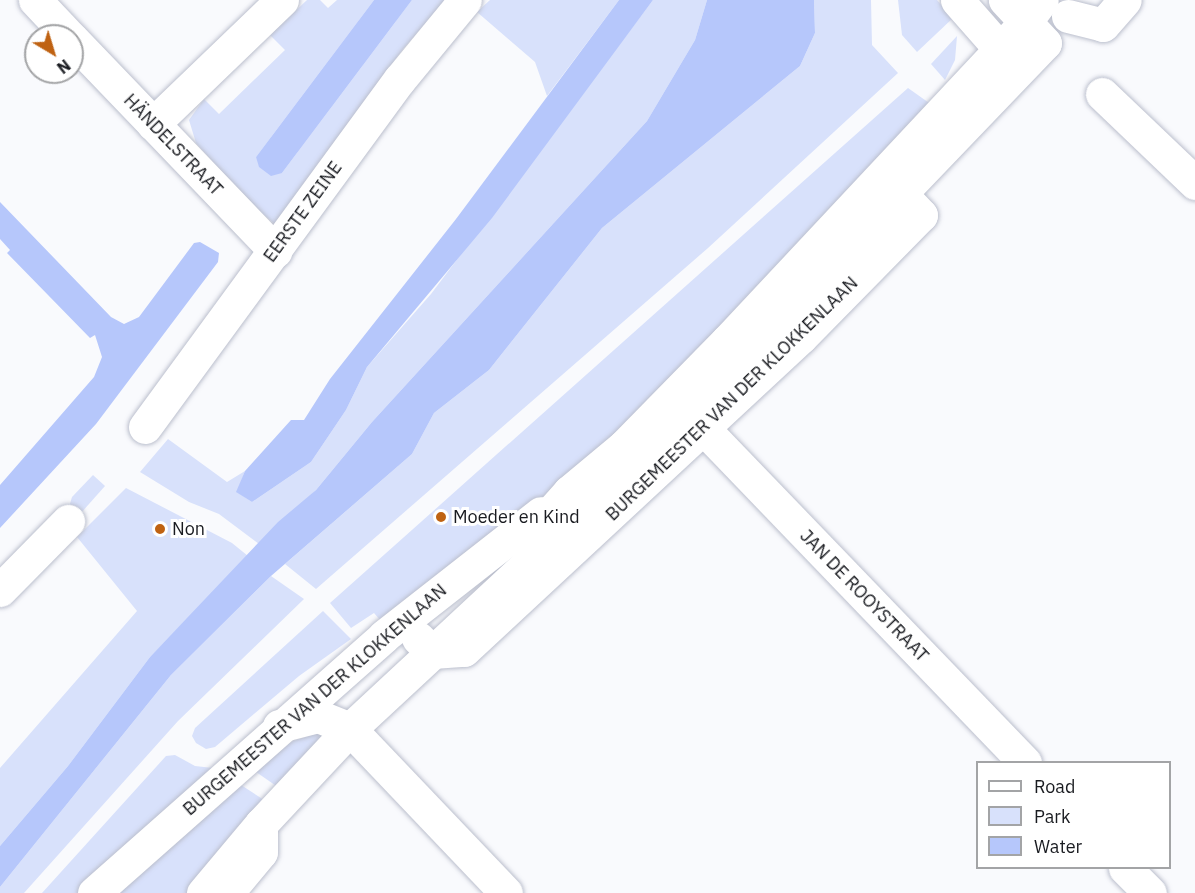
<!DOCTYPE html>
<meta charset="utf-8">
<style>
body{margin:0}
#map{position:relative;width:1195px;height:893px;overflow:hidden;background:#f9fafd;font-family:"IBM Plex Sans",sans-serif}
div>[style]{position:absolute}
.green>*{inset:0;background:#d8e1fb}
.water>*{inset:0;background:#b6c7fb}
.roads{filter:drop-shadow(0 0 2px #bbbfcd) drop-shadow(0 0 2px #bbbfcd)}
.minor>*{height:33px;margin:-16.5px;padding:0 16.5px;transform-origin:16.5px;border-radius:16.5px;background:#fff}
.major>*{height:33px;margin:-16.5px;padding:0 16.5px;transform-origin:16.5px;border-radius:16.5px;background:#fff}
.dots>*{width:16px;height:16px;translate:-50% -50%;box-sizing:border-box;border:3px solid #fff;border-radius:50%}
span{translate:-50% -50%;white-space:nowrap;text-align:center;line-height:1.15;-webkit-text-stroke:6px #fff;paint-order:stroke}
.street-label{font-size:18px;color:#191b20}
.poi-label{font-size:18px;color:#191b20}
.left{translate:0 -50%;text-align:left}
.legend{position:absolute;left:976px;top:761px;width:195px;height:108px;box-sizing:border-box;background:#fff;border:2px solid #a3a4a6;margin:0;padding:8px 10px;list-style:none;font-size:18px;color:#191b20}
.legend li{display:flex;align-items:center;gap:12px;height:30px}
.legend b{width:30px;border:2px solid #a3a4a6}
.north{position:absolute;left:24px;top:24px;width:60px;height:60px;box-sizing:border-box;background:#fff;border:2px solid #a3a4a6;border-radius:50%;rotate:142deg;font-size:16px;font-weight:700;line-height:24px;text-align:center;color:#191b20}
.north::after{content:'';display:block;margin:auto;width:21px;height:27px;background:#bf6212;clip-path:polygon(50% 0,100% 100%,50% 72%,0 100%)}
</style>
<div id="map">
<div class="green">
<div style="clip-path:polygon(307px 0,320px 0,328px 8px,337px 0,374px 0,256px 157px,282px 173px,412px 0,446px 0,403px 49px,275px 224px,249px 203px,196px 143px,189px 120px,204px 99px,219px 114px,285px 50px,270px 35px)"></div>
<div style="clip-path:polygon(490px 0,619px 0,547px 96px,535px 62px,477px 12px)"></div>
<div style="clip-path:polygon(653px 0,707px 0,695px 40px,647px 121px,372px 422px,316px 490px,259px 544px,219px 514px,189px 502px,140px 472px,168px 439px,227px 482px,245px 471px,237px 492px,252px 502px,311px 462px,346px 410px,367px 367px,431px 294px)"></div>
<div style="clip-path:polygon(814px 0,871px 0,872px 45px,898px 73px,708px 248px,316px 589px,285px 564px,412px 454px,434px 413px,489px 370px,602px 228px,800px 66px,815px 33px)"></div>
<div style="clip-path:polygon(898px 0,937px 0,953px 18px,917px 52px,902px 35px)"></div>
<div style="clip-path:polygon(957px 36px,955px 60px,945px 80px,931px 64px)"></div>
<div style="clip-path:polygon(908px 88px,932px 105px,632px 430px,387px 628px,374px 613px,351px 628px,330px 603px)"></div>
<div style="clip-path:polygon(93px 475px,105px 486px,73px 522px,66px 517px,72px 497px)"></div>
<div style="clip-path:polygon(126px 488px,232px 543px,248px 556px,150px 657px,68px 766px,0 846px,0 768px,137px 611px,77px 537px)"></div>
<div style="clip-path:polygon(271px 576px,304px 599px,178px 721px,24px 893px,0 893px,0 887px,171px 675px)"></div>
<div style="clip-path:polygon(323px 611px,351px 639px,299px 676px,215px 747px,206px 749px,196px 743px,192px 736px,195px 728px)"></div>
<div style="clip-path:polygon(321px 732px,329px 740px,282px 790px,252px 769px,252px 765px,293px 741px)"></div>
<div style="clip-path:polygon(175px 755px,195px 766px,222px 769px,85px 893px,42px 893px,166px 756px)"></div>
<div style="clip-path:polygon(235px 781px,270px 804px,188px 893px,115px 893px)"></div>
</div>
<div class="water">
<div style="clip-path:polygon(374px 0,412px 0,282px 173px,271px 176px,259px 167px,256px 157px)"></div>
<div style="clip-path:polygon(619px 0,653px 0,492px 218px,367px 367px,346px 410px,311px 462px,252px 502px,236px 492px,245px 471px,291px 420px,304px 420px,330px 379px,456px 219px)"></div>
<div style="clip-path:polygon(707px 0,814px 0,815px 33px,800px 66px,602px 228px,489px 370px,434px 413px,412px 454px,271px 576px,171px 675px,0 887px,0 846px,68px 766px,150px 657px,278px 522px,316px 490px,372px 422px,647px 121px,695px 40px)"></div>
<div style="clip-path:polygon(0 202px,111px 317px,124px 324px,139px 317px,194px 243px,200px 242px,219px 253px,218px 262px,96px 424px,0 528px,0 485px,94px 377px,102px 357px,95px 335px,90px 338px,7px 253px,10px 250px,0 239px)"></div>
</div>
<div class="roads">
<div class="minor">
<div style="left:35px;top:0;width:50px;rotate:46.6deg"></div>
<div style="left:1068px;top:16px;width:36px;rotate:14deg"></div>
<div style="left:1103px;top:25px;width:33px;rotate:-49deg"></div>
<div style="left:1026px;top:21px;width:26px;rotate:-53deg"></div>
<div style="left:72px;top:39px;width:294px;rotate:46.2deg"></div>
<div style="left:1102px;top:94px;width:129px;rotate:43.7deg"></div>
<div style="left:153px;top:124px;width:179px;rotate:-43.9deg"></div>
<div style="left:145px;top:427px;width:431px;rotate:-53.8deg"></div>
<div style="left:400px;top:79px;width:102px;rotate:-50.6deg"></div>
<div style="left:704px;top:429px;width:463px;rotate:46.1deg"></div>
<div style="left:0;top:590px;width:97px;rotate:-45.4deg"></div>
<div style="left:418px;top:638px;width:20px;rotate:45deg"></div>
<div style="left:432px;top:652px;width:32px;rotate:-4deg"></div>
<div style="left:464px;top:650px;width:460px;rotate:-42.9deg"></div>
<div style="left:801px;top:337px;width:171px;rotate:-45.5deg"></div>
<div style="left:921px;top:215px;width:55px;rotate:-133.5deg"></div>
<div style="left:279px;top:726px;width:40px;rotate:-14.4deg"></div>
<div style="left:318px;top:716px;width:35px;rotate:22deg"></div>
<div style="left:350px;top:729px;width:226px;rotate:46.4deg"></div>
<div style="left:1125px;top:868px;width:35px;rotate:45deg"></div>
<div style="left:227px;top:893px;width:53px;rotate:-50.3deg"></div>
<div style="left:261px;top:852px;width:28px;rotate:-90deg"></div>
</div>
<div class="major">
<div style="left:957px;top:0;width:88px;rotate:48.7deg"></div>
<div style="left:528px;top:538px;width:62px;rotate:-48.3deg"></div>
<div style="left:569px;top:492px;width:72px;rotate:-39.9deg"></div>
<div style="left:624px;top:446px;width:147px;rotate:-45.6deg"></div>
<div style="left:727px;top:341px;width:438px;rotate:-46.9deg"></div>
<div style="left:94px;top:893px;width:387px;rotate:-41.5deg"></div>
<div style="left:384px;top:636px;width:199px;rotate:-38.1deg"></div>
<div style="left:203px;top:893px;width:90px;rotate:-50deg"></div>
<div style="left:261px;top:824px;width:130px;rotate:-46.9deg"></div>
<div style="left:350px;top:729px;width:463px;rotate:-42.9deg"></div>
<div style="left:689px;top:414px;width:514px;rotate:-46.18deg"></div>
<div style="left:1045px;top:43px;width:59px;rotate:-132.9deg"></div>
</div>
</div>
<div class="dots">
<div style="left:441px;top:517px;background:#bf6212"></div>
<div style="left:160px;top:529px;background:#bf6212"></div>
</div>
<div class="street-label">
<span style="left:173px;top:145px;rotate:46deg">HÄNDELSTRAAT</span>
<span style="left:303px;top:212px;rotate:-54deg">EERSTE ZEINE</span>
<span style="left:732px;top:399px;rotate:-44deg">BURGEMEESTER VAN DER KLOKKENLAAN</span>
<span style="left:864px;top:596px;rotate:46deg">JAN DE ROOYSTRAAT</span>
<span style="left:315px;top:700px;rotate:-41deg">BURGEMEESTER VAN DER KLOKKENLAAN</span>
</div>
<div class="poi-label">
<span class="left" style="left:453px;top:517px">Moeder en Kind</span>
<span class="left" style="left:172px;top:529px">Non</span>
</div>
<ul class="legend">
<li><b style="height:8px;background:#fff"></b>Road</li>
<li><b style="height:16px;background:#d8e1fb"></b>Park</li>
<li><b style="height:16px;background:#b6c7fb"></b>Water</li>
</ul>
<div class="north">N</div>
</div>
